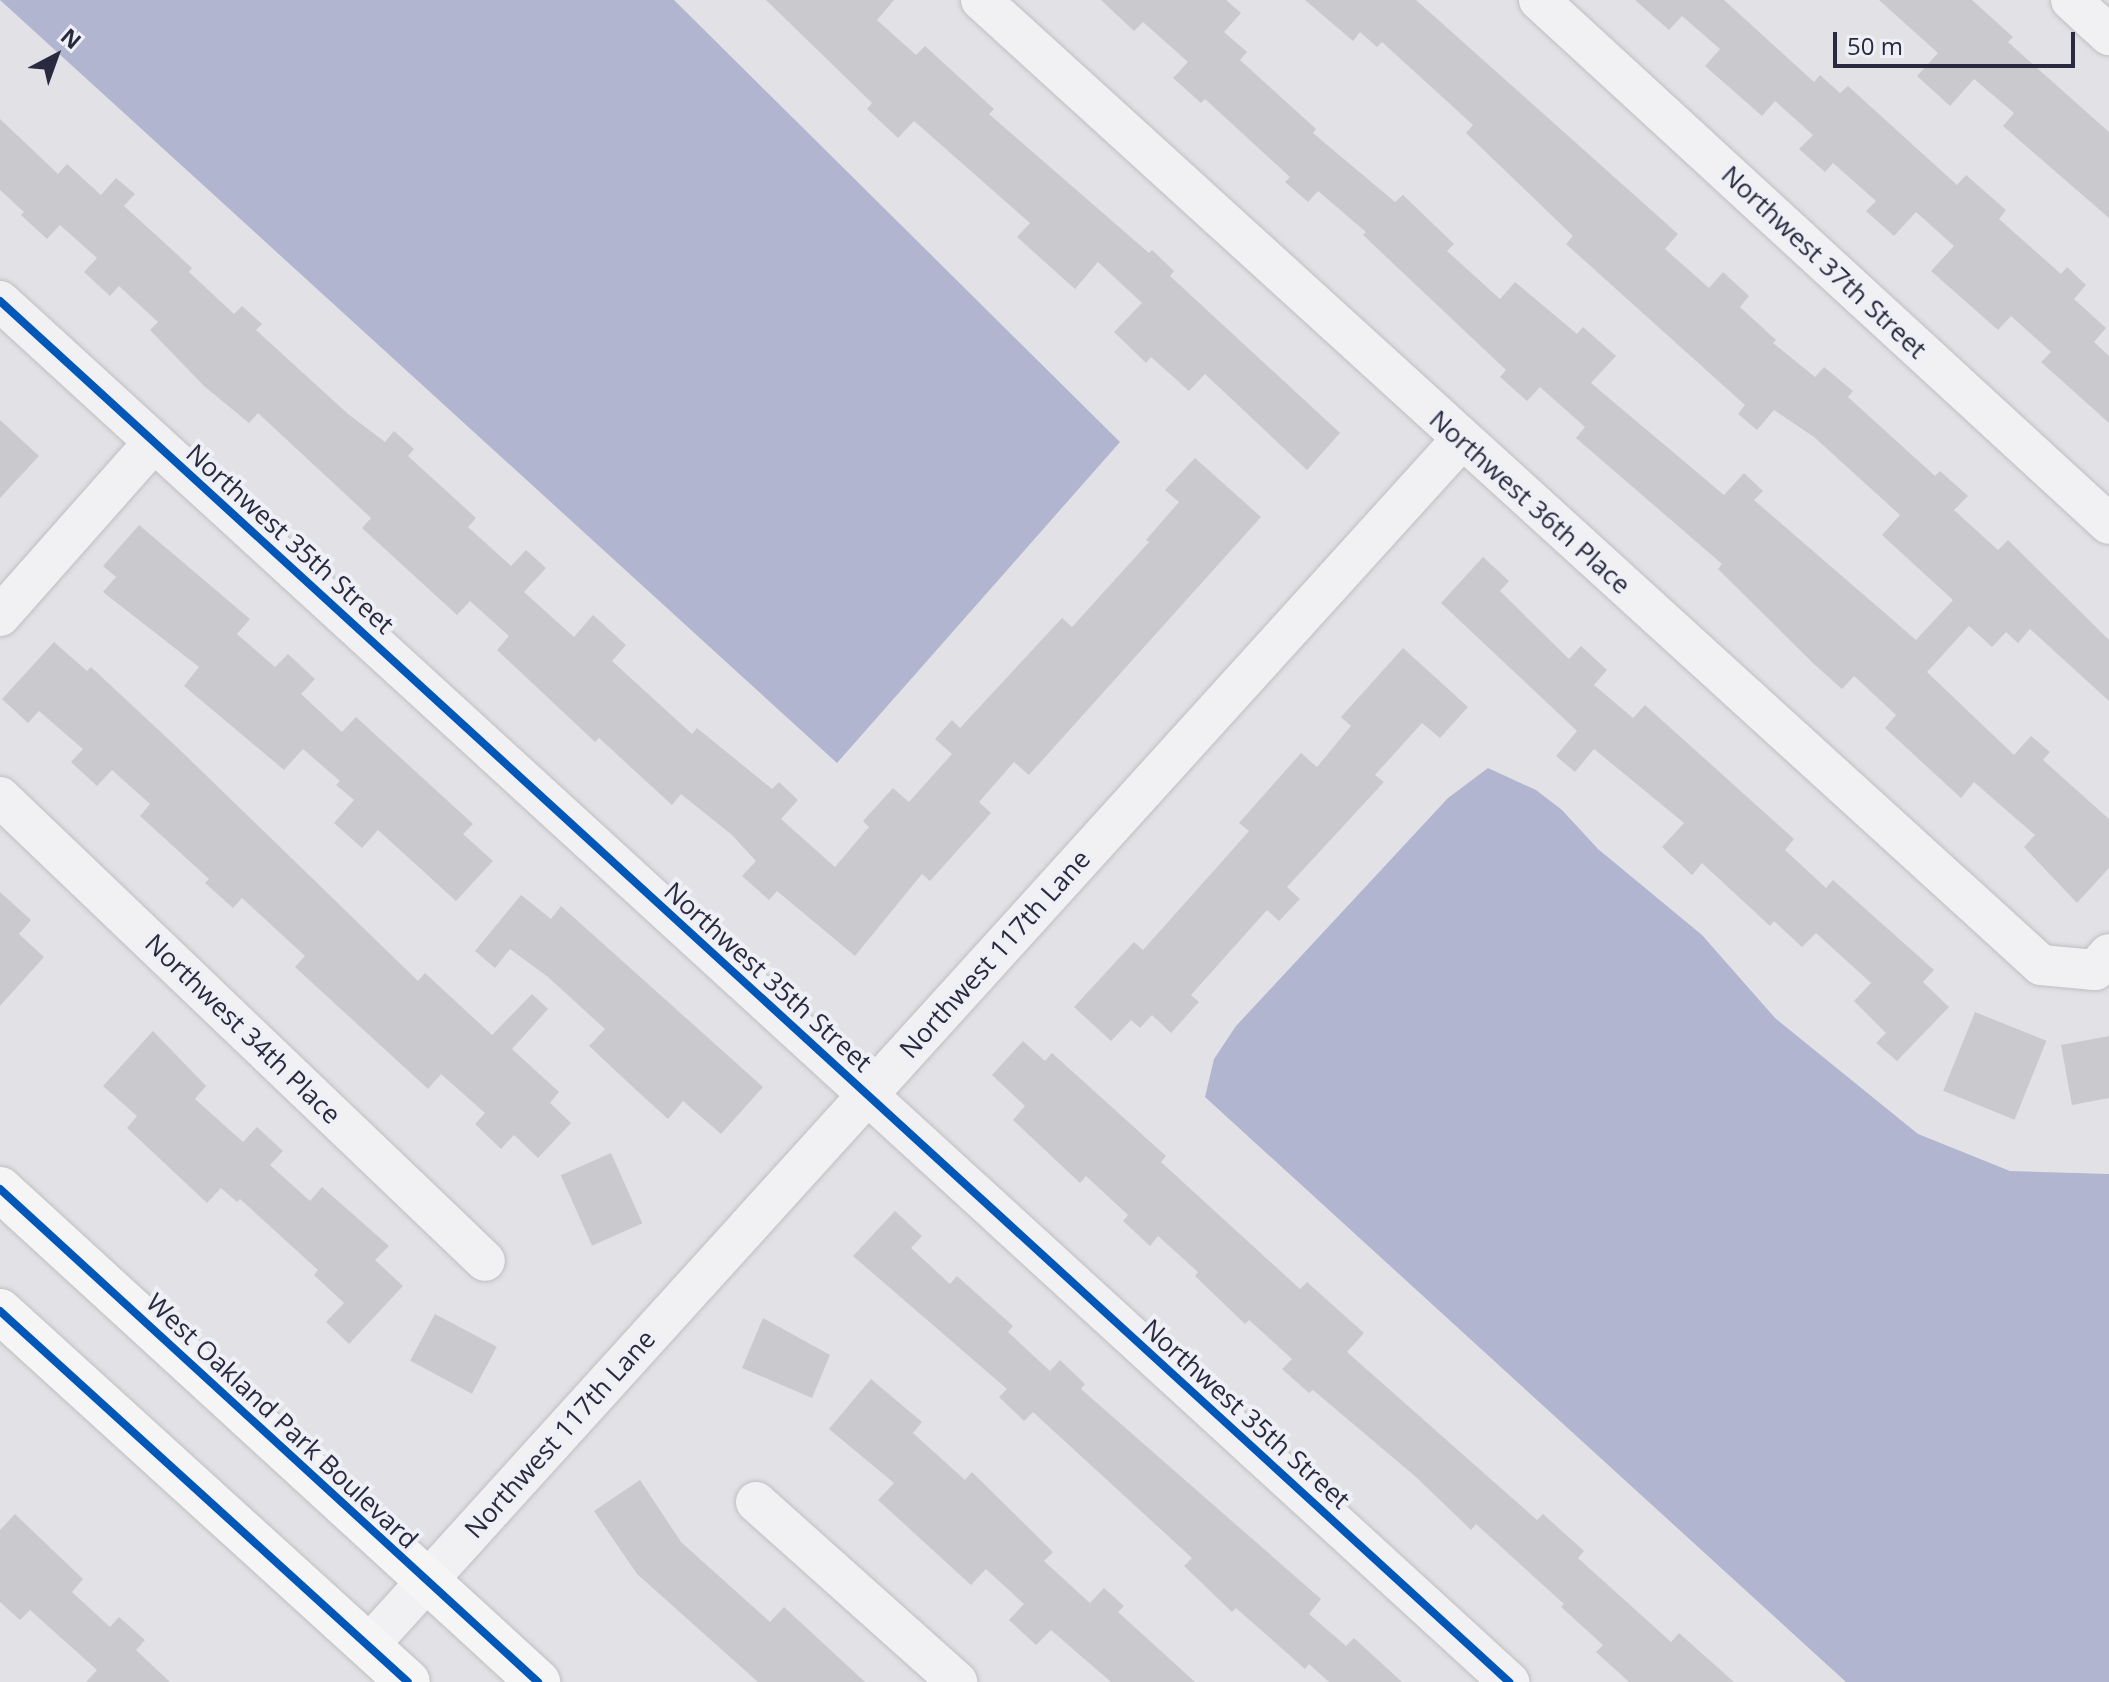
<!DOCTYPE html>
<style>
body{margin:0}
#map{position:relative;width:2109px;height:1682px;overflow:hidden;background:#e2e2e6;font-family:"Open Sans",sans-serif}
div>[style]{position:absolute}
.water>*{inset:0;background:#b1b5d0}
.building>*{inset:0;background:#c9c9ce;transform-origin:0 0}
.roads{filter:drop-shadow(0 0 2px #bfbfc3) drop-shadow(0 0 2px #bfbfc3)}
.minor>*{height:40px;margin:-20px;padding:0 20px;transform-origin:20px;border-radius:20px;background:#f1f1f3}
.major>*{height:44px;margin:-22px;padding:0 22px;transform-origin:22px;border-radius:22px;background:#f5f5f6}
.cycleway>*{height:8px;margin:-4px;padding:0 4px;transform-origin:4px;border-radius:4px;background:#0057b8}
span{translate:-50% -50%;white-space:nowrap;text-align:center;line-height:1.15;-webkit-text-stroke:8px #eff0f6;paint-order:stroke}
.street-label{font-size:26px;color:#292a3f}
.north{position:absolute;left:16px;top:16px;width:80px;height:80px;-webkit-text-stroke:6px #eff0f6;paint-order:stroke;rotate:41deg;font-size:22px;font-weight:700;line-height:32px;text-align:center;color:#292a3f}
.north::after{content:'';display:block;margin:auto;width:28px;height:36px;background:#292a3f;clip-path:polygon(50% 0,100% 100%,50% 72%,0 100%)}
.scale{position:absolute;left:1833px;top:32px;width:242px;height:36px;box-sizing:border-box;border:4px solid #292a3f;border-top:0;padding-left:10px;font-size:24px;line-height:28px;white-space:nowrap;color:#292a3f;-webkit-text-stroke:6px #eff0f6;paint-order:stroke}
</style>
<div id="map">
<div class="water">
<div style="clip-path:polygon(0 0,674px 0,1120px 442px,837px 763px)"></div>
<div style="clip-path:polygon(1488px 768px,1536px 790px,1562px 810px,1598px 849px,1702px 935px,1775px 1018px,1918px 1134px,2010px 1171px,2109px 1174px,2109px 1682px,1846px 1682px,1205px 1097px,1214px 1059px,1236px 1026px,1448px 798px)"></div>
</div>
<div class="building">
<div style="clip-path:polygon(766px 0,894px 0,877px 20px,916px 55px,925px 46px,994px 109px,989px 114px,1149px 253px,1152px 250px,1174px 271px,1170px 276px,1340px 433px,1307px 470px,1205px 374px,1189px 391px,1151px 357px,1146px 363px,1114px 332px,1142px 303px,1098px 262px,1075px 289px,1017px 237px,1030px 223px,914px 121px,898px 138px,867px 109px,872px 103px)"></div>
<div style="clip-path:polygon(1101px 0,1226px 0,1241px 13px,1224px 32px,1247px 52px,1240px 60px,1316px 129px,1313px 133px,1395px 202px,1403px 195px,1454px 244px,1447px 251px,1500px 299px,1515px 282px,1577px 334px,1583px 327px,1616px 356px,1591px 383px,1724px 495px,1744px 473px,1763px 491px,1754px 500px,1916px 640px,1953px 600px,1882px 535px,1900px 515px,1814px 437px,1774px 410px,1757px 430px,1738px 414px,1745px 405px,1566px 244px,1573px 236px,1466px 133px,1473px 125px,1382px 42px,1377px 47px,1360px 32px,1353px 41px,1305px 0,1416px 0,1678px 234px,1665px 249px,1709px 288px,1723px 272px,1749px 296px,1740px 307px,1776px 340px,1773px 343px,1815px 377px,1824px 367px,1853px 391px,1848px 397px,1935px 476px,1940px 471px,1968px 496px,1954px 510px,1998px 550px,2008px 540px,2109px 640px,2109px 701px,2030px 629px,2018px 643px,2006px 632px,1992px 647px,1969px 626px,1927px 672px,2014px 755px,2031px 736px,2050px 752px,2043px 760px,2109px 819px,2109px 868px,2077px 903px,2024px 847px,2035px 835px,1974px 782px,1961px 798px,1885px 728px,1896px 715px,1854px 676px,1842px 689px,1815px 665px,1718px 569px,1722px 564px,1576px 438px,1585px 427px,1540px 387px,1527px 401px,1500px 377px,1506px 370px,1363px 235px,1366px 232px,1318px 191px,1308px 202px,1285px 182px,1290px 177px,1205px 99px,1201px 103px,1173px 78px,1188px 62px,1143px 22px,1134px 31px)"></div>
<div style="clip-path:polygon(1635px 0,1724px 0,1814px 82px,1820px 75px,1840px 93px,1848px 86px,1957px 185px,1966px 175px,2006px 210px,1999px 219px,2061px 274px,2067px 267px,2086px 285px,2074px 299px,2106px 328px,2094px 342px,2109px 356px,2109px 423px,2041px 362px,2051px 352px,2011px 316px,1998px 330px,1931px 271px,1954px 246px,1916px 212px,1894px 236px,1866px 211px,1876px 201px,1833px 163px,1825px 172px,1799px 149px,1813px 135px,1775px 101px,1762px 116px,1705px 66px,1720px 49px,1682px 16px,1669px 30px)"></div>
<div style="clip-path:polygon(1879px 0,1972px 0,2013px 37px,2008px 42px,2109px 132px,2109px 218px,2003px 126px,2014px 113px,1974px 79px,1950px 106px,1917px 76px,1938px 53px)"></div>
<div style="clip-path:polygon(0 119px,58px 174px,67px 164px,101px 195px,116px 178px,135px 194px,124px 206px,192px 268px,189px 272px,234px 314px,242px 306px,262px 324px,256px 330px,348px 414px,385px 442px,394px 431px,414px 449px,408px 456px,476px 518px,468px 527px,511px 566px,526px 550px,546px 568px,524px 592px,574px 637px,593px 615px,626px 645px,612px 661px,692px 734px,697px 728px,772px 789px,779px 782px,798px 800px,781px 819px,835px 867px,869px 827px,863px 821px,893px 788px,909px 802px,952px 754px,935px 739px,952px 720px,960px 728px,1062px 618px,1072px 627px,1149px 542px,1146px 540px,1179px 502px,1165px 490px,1195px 458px,1261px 517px,1029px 775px,1014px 762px,979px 802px,991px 813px,930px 881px,922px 874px,855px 956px,777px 891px,769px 900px,742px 876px,756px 861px,732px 835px,681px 794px,672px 805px,599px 738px,595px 742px,577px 725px,497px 650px,509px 636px,470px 601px,457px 615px,362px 528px,371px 518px,258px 413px,249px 423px,204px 386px,150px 330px,158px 322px,119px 286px,110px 296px,84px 272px,97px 258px,60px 225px,47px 239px,21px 215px,24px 212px,0 190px)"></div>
<div style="clip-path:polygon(0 420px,39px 456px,0 498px)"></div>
<div style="clip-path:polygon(139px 525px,250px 619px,237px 634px,275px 667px,288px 654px,315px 679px,301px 694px,342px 732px,356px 717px,473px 824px,463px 834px,493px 861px,456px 901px,378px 830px,362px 848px,334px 823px,354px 800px,336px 785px,340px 781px,303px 749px,284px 770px,184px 686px,199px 667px,103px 592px,116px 577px,103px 566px)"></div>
<div style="clip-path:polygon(1483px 557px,1509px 581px,1500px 591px,1569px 659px,1581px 646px,1607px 670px,1594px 685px,1633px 718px,1645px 705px,1794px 839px,1785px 850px,1826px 888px,1833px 880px,1934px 970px,1923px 982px,1949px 1007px,1897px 1061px,1876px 1043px,1886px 1033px,1854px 1001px,1871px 983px,1816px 933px,1802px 947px,1774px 921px,1770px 926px,1702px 863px,1692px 875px,1662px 847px,1684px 823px,1594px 749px,1575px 772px,1556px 756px,1577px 731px,1441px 603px)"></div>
<div style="clip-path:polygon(54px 642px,87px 671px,91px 667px,180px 750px,418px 981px,425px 973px,492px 1035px,532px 994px,548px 1009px,512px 1049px,559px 1092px,550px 1103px,571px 1123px,538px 1158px,514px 1135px,501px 1149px,475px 1124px,485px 1113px,441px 1074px,428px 1089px,295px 967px,305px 956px,242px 898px,233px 908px,205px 883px,209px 879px,140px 816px,150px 804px,112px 770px,97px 786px,71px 762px,83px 749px,39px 711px,28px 723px,2px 699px)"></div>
<div style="clip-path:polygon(1403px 648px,1468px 707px,1440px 738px,1422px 723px,1375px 775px,1384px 782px,1287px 887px,1300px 899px,1279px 921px,1267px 910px,1191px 995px,1199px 1002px,1171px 1033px,1152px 1015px,1140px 1028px,1131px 1020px,1111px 1041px,1074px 1007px,1134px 942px,1143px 950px,1218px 866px,1249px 831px,1239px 823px,1301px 753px,1317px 767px,1351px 726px,1341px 717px)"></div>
<div style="clip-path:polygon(0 892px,31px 920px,19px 934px,44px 957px,0 1006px)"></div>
<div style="clip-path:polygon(521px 895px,551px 919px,561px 906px,763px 1087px,721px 1134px,683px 1101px,668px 1119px,635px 1089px,589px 1046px,605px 1029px,548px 977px,510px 949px,495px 968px,475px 951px)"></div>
<div style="left:1975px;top:1012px;width:77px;height:85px;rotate:22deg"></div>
<div style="clip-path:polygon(153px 1031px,206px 1086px,195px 1099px,243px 1142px,257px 1127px,283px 1151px,270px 1165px,310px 1201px,322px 1187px,389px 1246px,375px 1260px,403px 1286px,349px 1344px,326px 1322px,344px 1303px,314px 1275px,318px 1270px,240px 1199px,237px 1202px,221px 1188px,207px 1203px,127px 1128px,137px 1116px,103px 1086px)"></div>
<div style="clip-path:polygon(2109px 1036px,2109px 1098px,2072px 1105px,2061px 1045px)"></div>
<div style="clip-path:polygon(1023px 1041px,1045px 1061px,1052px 1053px,1166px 1156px,1161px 1162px,1300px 1289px,1307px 1282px,1364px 1333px,1347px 1352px,1537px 1520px,1543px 1514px,1584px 1551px,1578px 1558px,1671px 1642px,1679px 1633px,1734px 1682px,1629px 1682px,1596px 1652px,1603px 1645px,1561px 1607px,1564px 1604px,1476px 1524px,1471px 1530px,1416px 1477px,1313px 1390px,1309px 1393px,1282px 1369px,1292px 1359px,1249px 1320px,1245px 1324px,1195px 1276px,1198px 1272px,1158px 1236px,1150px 1246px,1123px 1221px,1128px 1215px,1086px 1176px,1080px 1183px,1013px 1120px,1025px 1106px,992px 1075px)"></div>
<div style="left:611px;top:1153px;width:77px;height:55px;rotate:66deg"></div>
<div style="clip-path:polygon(895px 1211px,922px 1236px,911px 1248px,950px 1284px,957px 1276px,1013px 1326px,1008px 1332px,1050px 1371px,1060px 1360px,1085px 1384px,1081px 1389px,1321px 1599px,1309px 1614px,1346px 1646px,1354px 1638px,1402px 1682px,1329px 1682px,1309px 1664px,1305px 1669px,1236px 1608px,1232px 1612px,1184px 1566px,1192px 1558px,1033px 1412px,1024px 1421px,999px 1397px,1007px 1389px,853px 1256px)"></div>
<div style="left:435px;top:1314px;width:70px;height:53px;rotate:28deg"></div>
<div style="clip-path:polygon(763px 1318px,830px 1355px,812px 1398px,742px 1368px)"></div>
<div style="clip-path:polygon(871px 1379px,922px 1422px,913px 1433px,965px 1480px,972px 1472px,1053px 1552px,1044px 1561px,1090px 1603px,1104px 1588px,1124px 1606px,1118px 1612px,1195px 1682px,1111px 1682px,1051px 1630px,1036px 1645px,1009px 1620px,1024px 1604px,986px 1569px,971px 1585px,878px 1500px,894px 1483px,829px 1429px)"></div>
<div style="clip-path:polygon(640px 1480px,681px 1542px,770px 1622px,784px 1607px,865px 1682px,758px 1682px,637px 1574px,594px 1511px)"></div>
<div style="clip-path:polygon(15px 1514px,83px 1579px,72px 1592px,110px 1627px,119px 1617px,145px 1640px,136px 1650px,170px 1682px,86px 1682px,97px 1670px,30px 1610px,20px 1620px,0 1602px,0 1530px)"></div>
</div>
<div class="roads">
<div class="minor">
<div style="left:981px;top:0;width:1433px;rotate:42.31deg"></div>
<div style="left:2041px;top:965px;width:54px;rotate:5.3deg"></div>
<div style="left:2095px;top:970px;width:21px;rotate:-49deg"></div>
<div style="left:1539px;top:0;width:774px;rotate:42.59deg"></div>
<div style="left:2071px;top:0;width:52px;rotate:42.6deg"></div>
<div style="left:0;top:301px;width:2046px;rotate:42.46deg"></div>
<div style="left:0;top:616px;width:232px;rotate:-48.5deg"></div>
<div style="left:0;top:797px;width:671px;rotate:43.73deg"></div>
<div style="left:756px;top:1502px;width:270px;rotate:41.8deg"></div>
<div style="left:368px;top:1646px;width:1628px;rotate:-47.81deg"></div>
</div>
<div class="major">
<div style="left:0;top:1189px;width:730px;rotate:42.5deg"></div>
<div style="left:0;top:1311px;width:551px;rotate:42.28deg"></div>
</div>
</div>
<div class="cycleway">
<div style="left:0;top:301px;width:2046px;rotate:42.46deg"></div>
<div style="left:0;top:1189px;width:730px;rotate:42.5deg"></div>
<div style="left:0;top:1311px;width:551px;rotate:42.28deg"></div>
</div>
<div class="street-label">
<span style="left:1824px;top:262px;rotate:43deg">Northwest 37th Street</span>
<span style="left:1530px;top:502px;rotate:42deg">Northwest 36th Place</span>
<span style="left:290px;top:539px;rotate:42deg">Northwest 35th Street</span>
<span style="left:995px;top:954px;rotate:-48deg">Northwest 117th Lane</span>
<span style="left:768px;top:977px;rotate:42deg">Northwest 35th Street</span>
<span style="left:243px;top:1029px;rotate:44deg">Northwest 34th Place</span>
<span style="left:1246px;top:1414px;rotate:42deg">Northwest 35th Street</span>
<span style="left:282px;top:1421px;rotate:43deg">West Oakland Park Boulevard</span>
<span style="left:560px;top:1434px;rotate:-48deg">Northwest 117th Lane</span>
</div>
<div class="north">N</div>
<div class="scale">50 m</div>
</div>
